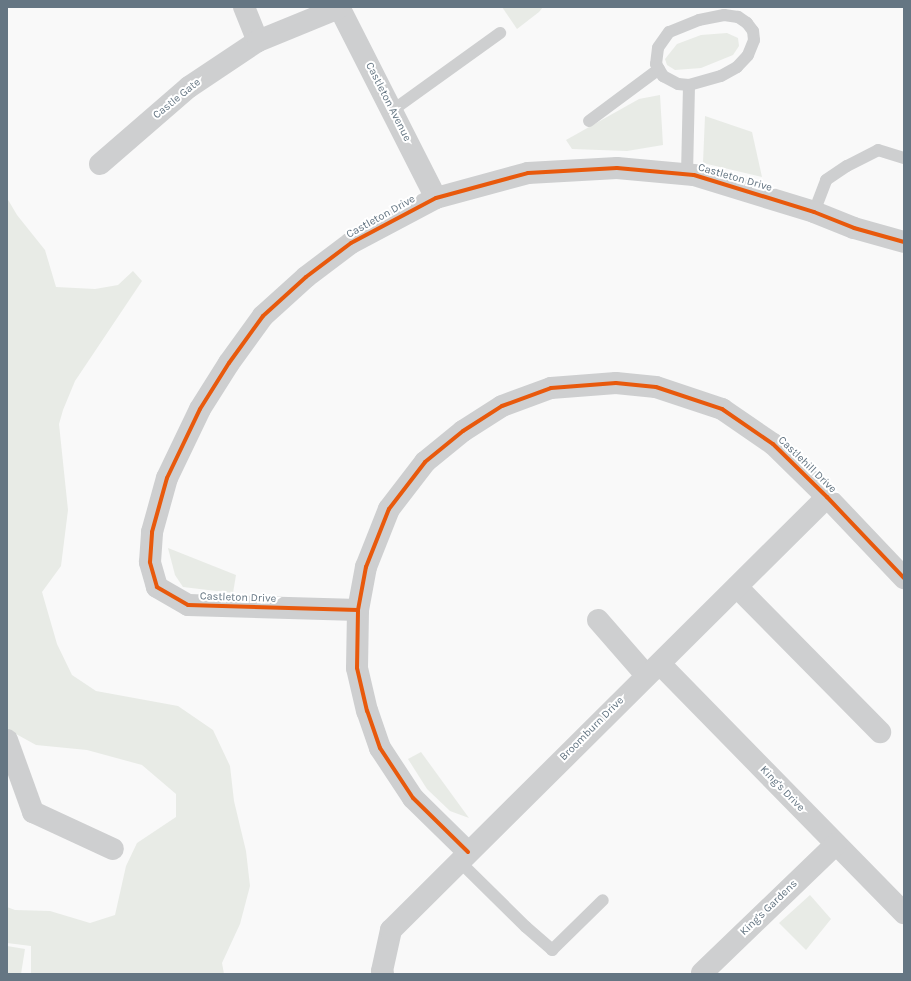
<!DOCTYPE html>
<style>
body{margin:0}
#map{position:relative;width:911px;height:981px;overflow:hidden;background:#f9f9f9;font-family:Karla,sans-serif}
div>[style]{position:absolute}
.green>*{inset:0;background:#e8ebe6}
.lane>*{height:12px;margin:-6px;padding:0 6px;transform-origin:6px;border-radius:6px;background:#cecfd0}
.street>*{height:22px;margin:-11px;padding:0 11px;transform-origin:11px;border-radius:11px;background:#cecfd0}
.cycleway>*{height:4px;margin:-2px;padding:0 2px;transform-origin:2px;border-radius:2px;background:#e8590c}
span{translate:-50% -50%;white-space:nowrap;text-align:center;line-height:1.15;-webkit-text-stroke:4px #fff;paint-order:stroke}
.street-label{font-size:11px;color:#657683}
.frame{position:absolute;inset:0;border:8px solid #657683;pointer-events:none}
</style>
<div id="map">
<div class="green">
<div style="clip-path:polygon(502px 7px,543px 7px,539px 12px,517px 29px)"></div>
<div style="clip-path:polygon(727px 33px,738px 38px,739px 46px,733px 55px,701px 68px,675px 70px,667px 65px,665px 59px,677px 44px,701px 35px)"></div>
<div style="clip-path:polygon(660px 95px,663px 145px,627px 151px,572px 149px,566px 140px,639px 99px)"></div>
<div style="clip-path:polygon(705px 116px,752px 132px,762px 177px,703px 163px)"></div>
<div style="clip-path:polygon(7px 198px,17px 215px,45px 250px,56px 287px,95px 289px,118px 285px,133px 271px,142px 281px,75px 381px,63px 410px,59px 424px,68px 510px,61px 566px,42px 592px,57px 644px,72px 675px,96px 691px,178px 706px,213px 730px,230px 766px,234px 801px,246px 851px,250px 886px,240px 924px,222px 963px,224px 974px,31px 974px,31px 946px,7px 943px,7px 907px,15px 910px,50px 911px,90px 923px,115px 915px,126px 866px,137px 843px,176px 817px,176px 794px,142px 765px,87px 750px,36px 745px,7px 729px)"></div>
<div style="clip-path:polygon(168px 548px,236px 575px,233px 593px,183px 587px,175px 575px)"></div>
<div style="clip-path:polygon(421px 752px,469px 818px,450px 811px,427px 789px,408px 759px)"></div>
<div style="clip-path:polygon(810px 895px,831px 919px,806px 950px,779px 923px)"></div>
<div style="clip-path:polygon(7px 946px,25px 949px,21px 974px,7px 974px)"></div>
</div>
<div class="lane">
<div style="left:393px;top:110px;width:132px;rotate:-35.7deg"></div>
<div style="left:589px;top:121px;width:87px;rotate:-36.6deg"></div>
<div style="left:687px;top:174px;width:89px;rotate:-88.7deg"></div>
<div style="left:689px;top:85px;width:33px;rotate:-16deg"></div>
<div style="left:721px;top:76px;width:18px;rotate:-29deg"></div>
<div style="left:737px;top:67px;width:16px;rotate:-47deg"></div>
<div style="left:748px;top:55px;width:16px;rotate:-68deg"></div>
<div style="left:754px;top:40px;width:9px;rotate:-96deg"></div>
<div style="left:753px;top:31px;width:10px;rotate:-127deg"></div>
<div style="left:747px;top:23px;width:11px;rotate:-146deg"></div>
<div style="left:738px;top:17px;width:14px;rotate:-172deg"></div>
<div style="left:724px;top:15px;width:25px;rotate:169deg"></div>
<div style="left:699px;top:20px;width:32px;rotate:158deg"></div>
<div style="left:669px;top:32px;width:19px;rotate:125deg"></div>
<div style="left:658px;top:48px;width:16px;rotate:97deg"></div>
<div style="left:656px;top:64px;width:14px;rotate:60deg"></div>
<div style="left:663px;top:76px;width:17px;rotate:28deg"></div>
<div style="left:678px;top:84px;width:11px;rotate:5deg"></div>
<div style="left:814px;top:212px;width:34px;rotate:-69deg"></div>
<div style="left:826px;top:180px;width:25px;rotate:-34deg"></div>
<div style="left:847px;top:166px;width:35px;rotate:-27deg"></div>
<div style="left:878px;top:150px;width:27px;rotate:17deg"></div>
<div style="left:459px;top:861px;width:94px;rotate:44.6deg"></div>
<div style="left:526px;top:927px;width:35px;rotate:41deg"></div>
<div style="left:552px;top:950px;width:71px;rotate:-44.4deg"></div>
</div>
<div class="street">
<div style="left:244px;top:7px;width:37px;rotate:68deg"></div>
<div style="left:339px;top:7px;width:214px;rotate:63.1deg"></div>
<div style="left:100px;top:164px;width:118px;rotate:-40.9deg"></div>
<div style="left:189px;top:87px;width:83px;rotate:-33.7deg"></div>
<div style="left:258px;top:41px;width:87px;rotate:-22.2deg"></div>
<div style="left:737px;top:587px;width:204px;rotate:45.4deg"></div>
<div style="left:358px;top:610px;width:170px;rotate:-178.3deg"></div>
<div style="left:188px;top:605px;width:36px;rotate:-150deg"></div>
<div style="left:157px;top:587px;width:26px;rotate:-106deg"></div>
<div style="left:150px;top:562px;width:30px;rotate:-86deg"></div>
<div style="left:152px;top:532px;width:56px;rotate:-74.5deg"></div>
<div style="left:167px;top:478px;width:76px;rotate:-64.4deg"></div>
<div style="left:200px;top:409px;width:54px;rotate:-57.8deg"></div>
<div style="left:229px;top:363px;width:58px;rotate:-54.1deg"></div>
<div style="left:263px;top:316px;width:58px;rotate:-42.2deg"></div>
<div style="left:306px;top:277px;width:56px;rotate:-37.1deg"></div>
<div style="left:351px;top:243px;width:96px;rotate:-27.9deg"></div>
<div style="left:436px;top:198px;width:95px;rotate:-15.2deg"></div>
<div style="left:528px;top:173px;width:89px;rotate:-3.2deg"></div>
<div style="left:617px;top:168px;width:77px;rotate:5.2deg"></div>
<div style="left:694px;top:175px;width:126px;rotate:17.1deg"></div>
<div style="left:814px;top:212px;width:43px;rotate:21.8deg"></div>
<div style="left:854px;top:228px;width:52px;rotate:15.6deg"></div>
<div style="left:598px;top:620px;width:73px;rotate:48.9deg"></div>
<div style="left:660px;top:664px;width:349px;rotate:45.6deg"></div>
<div style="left:7px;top:740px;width:77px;rotate:70.1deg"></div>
<div style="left:33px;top:812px;width:88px;rotate:24.8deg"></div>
<div style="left:468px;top:852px;width:77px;rotate:-135.5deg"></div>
<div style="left:413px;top:798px;width:60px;rotate:-123.4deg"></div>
<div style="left:380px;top:748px;width:39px;rotate:-109deg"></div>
<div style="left:367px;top:711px;width:44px;rotate:-103.1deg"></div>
<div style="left:357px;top:668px;width:58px;rotate:-89deg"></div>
<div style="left:358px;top:610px;width:44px;rotate:-79.5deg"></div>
<div style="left:366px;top:567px;width:62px;rotate:-68.4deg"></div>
<div style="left:389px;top:509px;width:59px;rotate:-52.5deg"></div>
<div style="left:425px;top:462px;width:49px;rotate:-39.2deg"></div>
<div style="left:463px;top:431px;width:46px;rotate:-32.7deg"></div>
<div style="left:502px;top:406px;width:52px;rotate:-20.2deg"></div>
<div style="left:551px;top:388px;width:65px;rotate:-4.4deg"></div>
<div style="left:616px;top:383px;width:40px;rotate:5.7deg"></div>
<div style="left:656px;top:387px;width:70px;rotate:18.4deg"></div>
<div style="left:722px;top:409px;width:62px;rotate:34.5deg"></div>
<div style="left:773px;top:444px;width:76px;rotate:44.5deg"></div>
<div style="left:827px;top:497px;width:112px;rotate:46.5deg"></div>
<div style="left:702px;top:973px;width:186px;rotate:-43.9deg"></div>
<div style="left:383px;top:974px;width:3px;rotate:-108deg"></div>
<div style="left:382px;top:971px;width:42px;rotate:-77.6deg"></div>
<div style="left:391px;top:930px;width:614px;rotate:-44.8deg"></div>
</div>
<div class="cycleway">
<div style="left:358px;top:610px;width:170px;rotate:-178.3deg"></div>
<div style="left:188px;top:605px;width:36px;rotate:-150deg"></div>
<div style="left:157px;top:587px;width:26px;rotate:-106deg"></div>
<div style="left:150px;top:562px;width:30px;rotate:-86deg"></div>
<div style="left:152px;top:532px;width:56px;rotate:-74.5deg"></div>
<div style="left:167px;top:478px;width:76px;rotate:-64.4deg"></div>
<div style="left:200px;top:409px;width:54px;rotate:-57.8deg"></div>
<div style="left:229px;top:363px;width:58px;rotate:-54.1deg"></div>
<div style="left:263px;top:316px;width:58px;rotate:-42.2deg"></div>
<div style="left:306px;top:277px;width:56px;rotate:-37.1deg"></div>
<div style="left:351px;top:243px;width:96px;rotate:-27.9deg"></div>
<div style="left:436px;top:198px;width:95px;rotate:-15.2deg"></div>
<div style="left:528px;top:173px;width:89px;rotate:-3.2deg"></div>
<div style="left:617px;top:168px;width:77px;rotate:5.2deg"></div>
<div style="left:694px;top:175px;width:126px;rotate:17.1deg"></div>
<div style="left:814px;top:212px;width:43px;rotate:21.8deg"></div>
<div style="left:854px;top:228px;width:52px;rotate:15.6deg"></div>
<div style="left:468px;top:852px;width:77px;rotate:-135.5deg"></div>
<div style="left:413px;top:798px;width:60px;rotate:-123.4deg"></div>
<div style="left:380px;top:748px;width:39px;rotate:-109deg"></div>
<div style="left:367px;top:711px;width:44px;rotate:-103.1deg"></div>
<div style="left:357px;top:668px;width:58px;rotate:-89deg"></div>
<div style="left:358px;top:610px;width:44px;rotate:-79.5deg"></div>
<div style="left:366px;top:567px;width:62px;rotate:-68.4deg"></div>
<div style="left:389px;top:509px;width:59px;rotate:-52.5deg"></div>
<div style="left:425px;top:462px;width:49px;rotate:-39.2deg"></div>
<div style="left:463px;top:431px;width:46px;rotate:-32.7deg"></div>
<div style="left:502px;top:406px;width:52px;rotate:-20.2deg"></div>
<div style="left:551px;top:388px;width:65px;rotate:-4.4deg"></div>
<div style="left:616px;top:383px;width:40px;rotate:5.7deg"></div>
<div style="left:656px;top:387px;width:70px;rotate:18.4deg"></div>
<div style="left:722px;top:409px;width:62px;rotate:34.5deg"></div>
<div style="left:773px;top:444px;width:76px;rotate:44.5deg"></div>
<div style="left:827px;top:497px;width:112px;rotate:46.5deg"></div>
</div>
<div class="street-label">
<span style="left:177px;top:99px;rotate:-39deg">Castle Gate</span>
<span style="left:388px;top:102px;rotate:63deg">Castleton Avenue</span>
<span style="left:735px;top:178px;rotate:16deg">Castleton Drive</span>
<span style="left:381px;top:217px;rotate:-29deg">Castleton Drive</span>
<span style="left:807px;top:465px;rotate:44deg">Castlehill Drive</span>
<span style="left:238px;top:598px;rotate:2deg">Castleton Drive</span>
<span style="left:592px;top:729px;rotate:-45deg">Broomburn Drive</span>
<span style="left:782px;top:789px;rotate:46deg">King's Drive</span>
<span style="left:769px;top:908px;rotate:-44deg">King's Gardens</span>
</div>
<div class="frame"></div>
</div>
